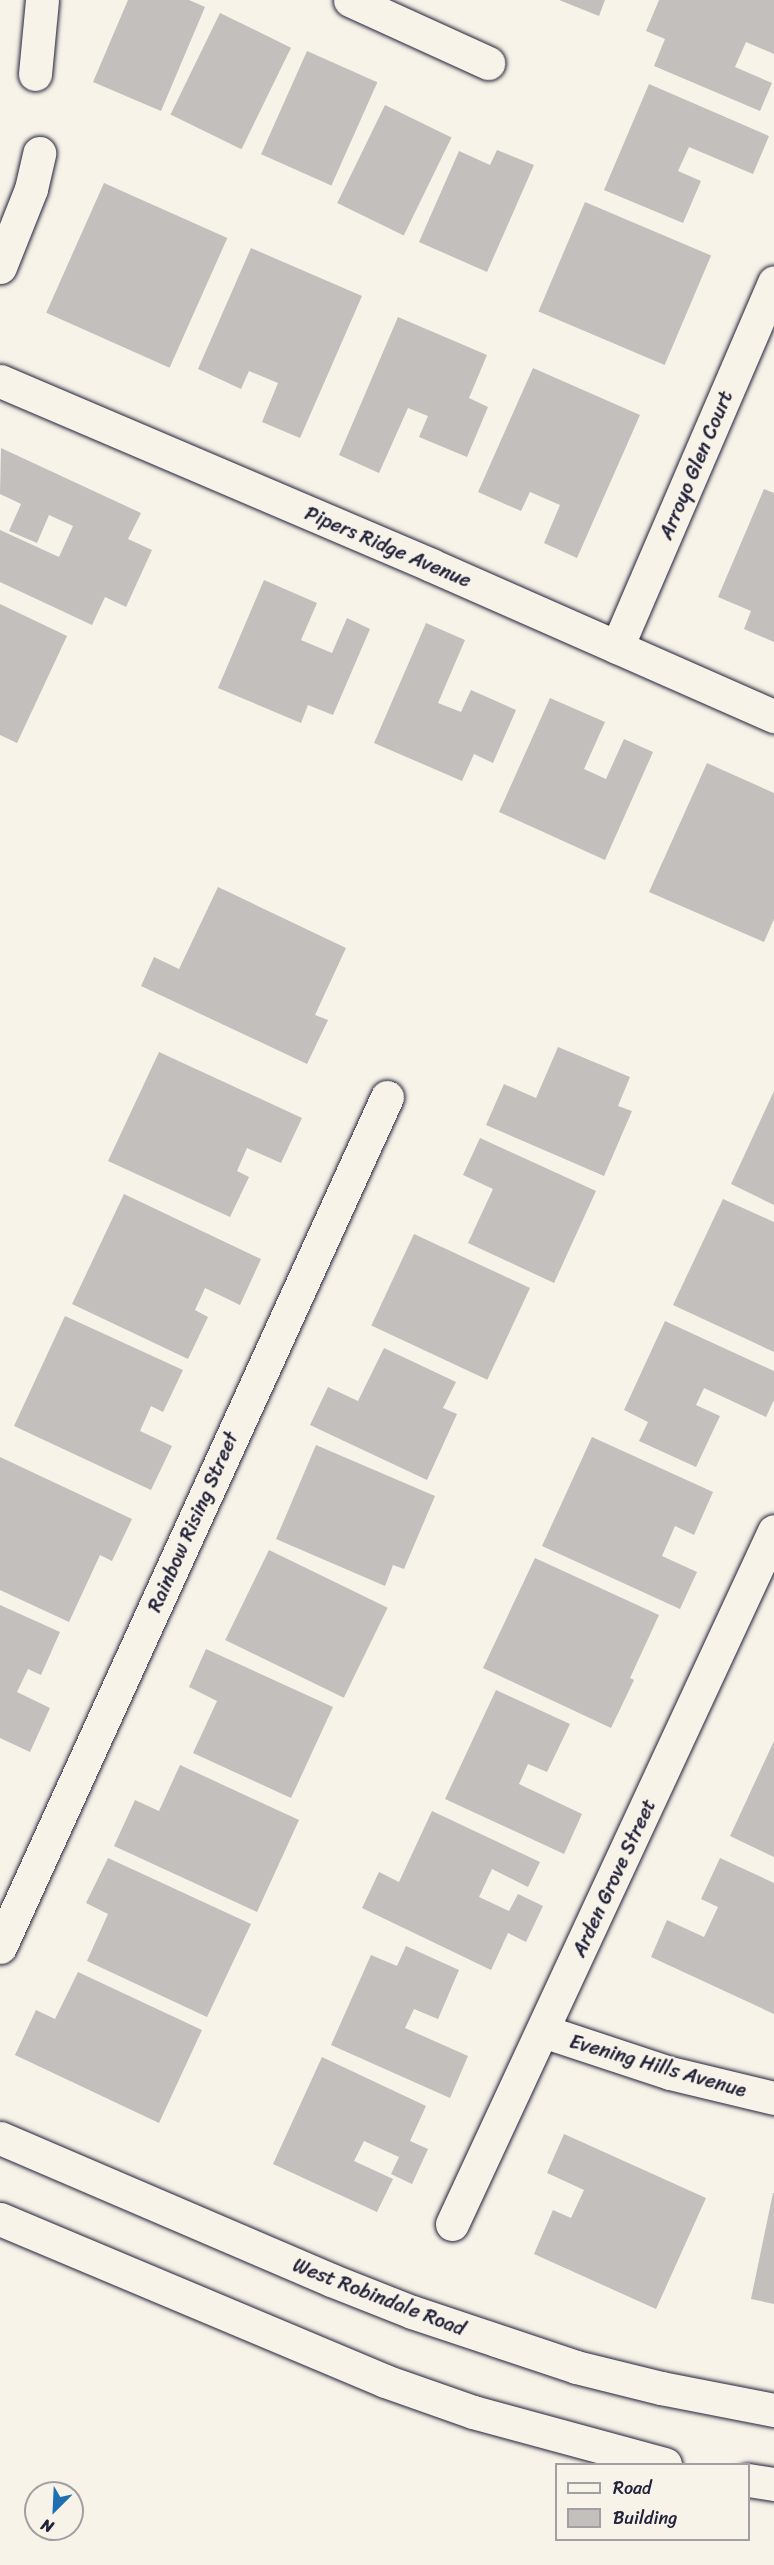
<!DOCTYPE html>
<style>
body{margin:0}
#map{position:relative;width:774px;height:2565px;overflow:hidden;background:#f7f3e8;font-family:Sriracha,sans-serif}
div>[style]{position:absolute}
.building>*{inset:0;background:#c2bfbd;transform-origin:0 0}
.roads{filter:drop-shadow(0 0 2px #22223b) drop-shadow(0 0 2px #22223b)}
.minor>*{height:33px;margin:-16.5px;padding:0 16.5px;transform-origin:16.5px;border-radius:16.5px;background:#f7f3e8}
.major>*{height:33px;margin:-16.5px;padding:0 16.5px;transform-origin:16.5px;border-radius:16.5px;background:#f7f3e8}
span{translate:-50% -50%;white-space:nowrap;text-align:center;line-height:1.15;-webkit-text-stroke:4.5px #f7f3e8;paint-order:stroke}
.street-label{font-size:20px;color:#22223b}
.legend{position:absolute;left:555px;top:2463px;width:195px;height:78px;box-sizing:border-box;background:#f7f3e8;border:2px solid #a29fa3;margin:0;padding:8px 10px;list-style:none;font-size:18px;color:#22223b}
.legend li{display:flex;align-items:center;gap:12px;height:30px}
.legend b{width:30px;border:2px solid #a29fa3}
.north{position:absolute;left:24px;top:2481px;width:60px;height:60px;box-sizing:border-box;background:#f7f3e8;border:2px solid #a29fa3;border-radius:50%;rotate:204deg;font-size:16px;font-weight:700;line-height:24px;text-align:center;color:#22223b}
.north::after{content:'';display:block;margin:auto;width:21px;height:27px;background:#1f6fb2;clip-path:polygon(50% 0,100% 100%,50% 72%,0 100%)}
</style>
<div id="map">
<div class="building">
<div style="clip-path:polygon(128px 0,189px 0,205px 7px,161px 111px,93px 82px)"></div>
<div style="clip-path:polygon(559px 0,605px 0,599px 16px)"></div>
<div style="clip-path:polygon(659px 0,774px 0,774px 54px,746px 42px,735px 67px,772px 83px,760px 111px,654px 66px,665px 39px,646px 31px)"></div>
<div style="left:220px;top:13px;width:79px;height:113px;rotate:26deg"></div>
<div style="left:307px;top:51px;width:77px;height:113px;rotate:24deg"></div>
<div style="clip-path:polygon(649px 84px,769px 136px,753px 174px,689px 147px,678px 171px,701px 181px,683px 223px,604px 190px)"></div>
<div style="left:385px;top:105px;width:74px;height:109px;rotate:26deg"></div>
<div style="clip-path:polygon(497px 150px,534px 165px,487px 272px,419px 242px,459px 151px,490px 165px)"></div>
<div style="left:104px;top:183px;width:135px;height:142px;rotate:24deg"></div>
<div style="left:585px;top:202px;width:137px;height:119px;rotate:23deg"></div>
<div style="clip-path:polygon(251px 248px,362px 296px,300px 438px,262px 422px,278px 383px,249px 371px,241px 389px,198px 369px)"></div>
<div style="clip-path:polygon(398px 317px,487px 355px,469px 398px,488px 407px,467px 457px,419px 437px,428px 416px,408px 408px,379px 473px,339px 455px)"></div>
<div style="clip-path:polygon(533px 368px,640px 415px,577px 558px,544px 543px,560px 505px,530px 492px,521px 511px,478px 492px)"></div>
<div style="clip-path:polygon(1px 448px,141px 513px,128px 539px,152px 550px,126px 607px,105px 597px,92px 625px,0 582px,0 530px,59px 557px,73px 526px,49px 515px,37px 543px,9px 531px,21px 504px,0 494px)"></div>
<div style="clip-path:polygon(764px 489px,774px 493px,774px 642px,744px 629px,751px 611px,718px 597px)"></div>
<div style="clip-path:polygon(264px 580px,317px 603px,301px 640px,332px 653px,347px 618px,370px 629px,333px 715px,308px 705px,301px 723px,218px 688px)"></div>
<div style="clip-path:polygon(0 604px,67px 636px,17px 743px,0 735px)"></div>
<div style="clip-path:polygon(426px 623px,465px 640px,438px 703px,461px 712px,471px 690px,516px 710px,493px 763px,474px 754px,462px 781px,374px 743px)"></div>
<div style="clip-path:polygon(550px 698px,605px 722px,584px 769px,606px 779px,624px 739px,653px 752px,605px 860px,499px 812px)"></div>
<div style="clip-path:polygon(707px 763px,774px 793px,774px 919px,764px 942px,649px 892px)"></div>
<div style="clip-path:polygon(218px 887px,346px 948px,315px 1015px,328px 1020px,307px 1064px,141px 986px,154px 957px,179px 969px)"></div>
<div style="clip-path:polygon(558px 1047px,630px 1077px,618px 1106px,632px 1111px,604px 1176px,486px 1125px,504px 1084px,536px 1098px)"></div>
<div style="clip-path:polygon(159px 1052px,302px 1118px,281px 1163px,247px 1148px,237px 1171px,249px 1177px,230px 1217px,108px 1161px)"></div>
<div style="clip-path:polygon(774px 1091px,774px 1205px,731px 1184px)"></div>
<div style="clip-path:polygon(480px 1138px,596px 1191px,554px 1283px,468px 1243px,493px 1189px,463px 1175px)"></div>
<div style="clip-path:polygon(124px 1194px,261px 1259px,240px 1305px,205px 1288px,195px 1310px,208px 1317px,188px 1359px,72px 1304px)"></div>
<div style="clip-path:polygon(723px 1199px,774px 1222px,774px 1352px,673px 1305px)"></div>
<div style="left:414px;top:1234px;width:128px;height:101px;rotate:25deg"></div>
<div style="clip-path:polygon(65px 1316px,183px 1370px,163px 1412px,151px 1406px,140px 1431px,172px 1446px,151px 1490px,14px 1426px)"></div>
<div style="clip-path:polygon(665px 1321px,774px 1371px,774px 1400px,766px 1417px,704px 1388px,696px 1405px,720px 1416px,696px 1467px,639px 1441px,648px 1422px,624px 1410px)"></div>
<div style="clip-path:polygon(384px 1348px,456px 1382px,443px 1408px,457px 1414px,427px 1480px,310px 1425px,328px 1387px,358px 1401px)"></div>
<div style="clip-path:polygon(592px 1437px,713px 1492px,694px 1535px,675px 1526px,662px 1556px,697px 1572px,680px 1609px,542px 1546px)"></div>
<div style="clip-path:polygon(316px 1445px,435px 1496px,404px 1569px,393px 1565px,385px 1586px,276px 1539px)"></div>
<div style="clip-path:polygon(0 1457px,132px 1519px,112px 1561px,100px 1555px,69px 1622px,0 1590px)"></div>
<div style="left:269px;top:1550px;width:132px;height:100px;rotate:26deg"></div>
<div style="clip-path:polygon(535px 1558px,659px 1615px,630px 1678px,634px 1680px,611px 1728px,483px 1668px)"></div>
<div style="clip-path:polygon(0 1605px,60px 1632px,41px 1675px,28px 1669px,17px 1692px,50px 1708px,30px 1752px,0 1738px)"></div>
<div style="clip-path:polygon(206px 1649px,333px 1707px,291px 1798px,193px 1753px,217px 1701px,189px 1687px)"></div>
<div style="clip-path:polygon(496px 1690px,570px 1724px,547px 1772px,528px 1764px,519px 1784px,582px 1814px,564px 1854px,445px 1799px)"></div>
<div style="clip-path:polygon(774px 1741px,774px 1857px,730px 1836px)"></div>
<div style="clip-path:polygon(180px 1765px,299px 1820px,257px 1912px,114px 1846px,135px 1800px,159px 1811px)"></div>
<div style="clip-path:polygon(432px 1811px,540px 1862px,528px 1887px,492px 1869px,479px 1897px,509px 1911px,518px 1894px,543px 1906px,526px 1942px,508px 1933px,491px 1970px,362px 1908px,379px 1872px,399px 1882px)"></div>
<div style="clip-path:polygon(108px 1858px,251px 1924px,207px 2017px,87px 1961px,108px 1914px,86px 1903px)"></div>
<div style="clip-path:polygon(720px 1858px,774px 1883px,774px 2014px,651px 1957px,667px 1920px,704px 1937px,718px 1907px,701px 1899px)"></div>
<div style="clip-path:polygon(406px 1946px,459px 1970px,438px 2019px,414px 2009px,405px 2028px,468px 2056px,450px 2098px,331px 2045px,371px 1955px,397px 1966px)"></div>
<div style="clip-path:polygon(78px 1972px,202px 2030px,159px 2123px,15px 2055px,36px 2010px,55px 2019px)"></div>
<div style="clip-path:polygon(322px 2057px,426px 2106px,410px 2141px,428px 2149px,412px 2184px,391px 2174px,399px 2157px,364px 2141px,354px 2161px,393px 2179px,377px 2212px,273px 2164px)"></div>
<div style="clip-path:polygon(564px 2134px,706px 2198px,656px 2309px,534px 2254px,553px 2210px,571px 2218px,584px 2190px,547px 2173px)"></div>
<div style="clip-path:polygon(773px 2193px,774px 2193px,774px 2304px,751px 2299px)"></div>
</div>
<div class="roads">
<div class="minor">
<div style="left:350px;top:0;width:152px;rotate:24.5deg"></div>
<div style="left:35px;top:74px;width:74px;rotate:-84.6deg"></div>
<div style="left:0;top:267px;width:84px;rotate:-68.3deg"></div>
<div style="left:31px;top:189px;width:37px;rotate:-77deg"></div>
<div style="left:0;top:381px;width:469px;rotate:23.1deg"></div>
<div style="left:431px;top:565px;width:375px;rotate:23.8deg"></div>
<div style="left:617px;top:647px;width:397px;rotate:-66.7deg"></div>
<div style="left:0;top:1947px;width:934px;rotate:-65.52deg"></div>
<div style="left:543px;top:2031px;width:134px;rotate:18.3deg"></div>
<div style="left:670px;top:2073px;width:107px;rotate:13.5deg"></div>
<div style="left:452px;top:2224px;width:764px;rotate:-65.08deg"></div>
</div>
<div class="major">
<div style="left:0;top:2138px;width:360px;rotate:23.2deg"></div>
<div style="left:331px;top:2280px;width:87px;rotate:21.6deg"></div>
<div style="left:412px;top:2312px;width:173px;rotate:18.5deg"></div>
<div style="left:576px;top:2367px;width:88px;rotate:13.9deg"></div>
<div style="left:661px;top:2388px;width:115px;rotate:11deg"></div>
<div style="left:0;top:2219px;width:418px;rotate:22.8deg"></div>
<div style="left:385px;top:2381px;width:93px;rotate:19.4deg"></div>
<div style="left:473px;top:2412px;width:199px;rotate:15.2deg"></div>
<div style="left:748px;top:2480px;width:26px;rotate:9deg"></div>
</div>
</div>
<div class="street-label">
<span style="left:696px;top:465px;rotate:-67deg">Arroyo Glen Court</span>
<span style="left:388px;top:547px;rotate:23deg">Pipers Ridge Avenue</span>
<span style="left:193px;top:1522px;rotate:-66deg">Rainbow Rising Street</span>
<span style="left:614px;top:1878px;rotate:-65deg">Arden Grove Street</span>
<span style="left:658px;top:2066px;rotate:16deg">Evening Hills Avenue</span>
<span style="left:379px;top:2297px;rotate:21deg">West Robindale Road</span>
</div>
<ul class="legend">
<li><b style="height:8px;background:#f7f3e8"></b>Road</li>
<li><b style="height:16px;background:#c2bfbd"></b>Building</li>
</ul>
<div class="north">N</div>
</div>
